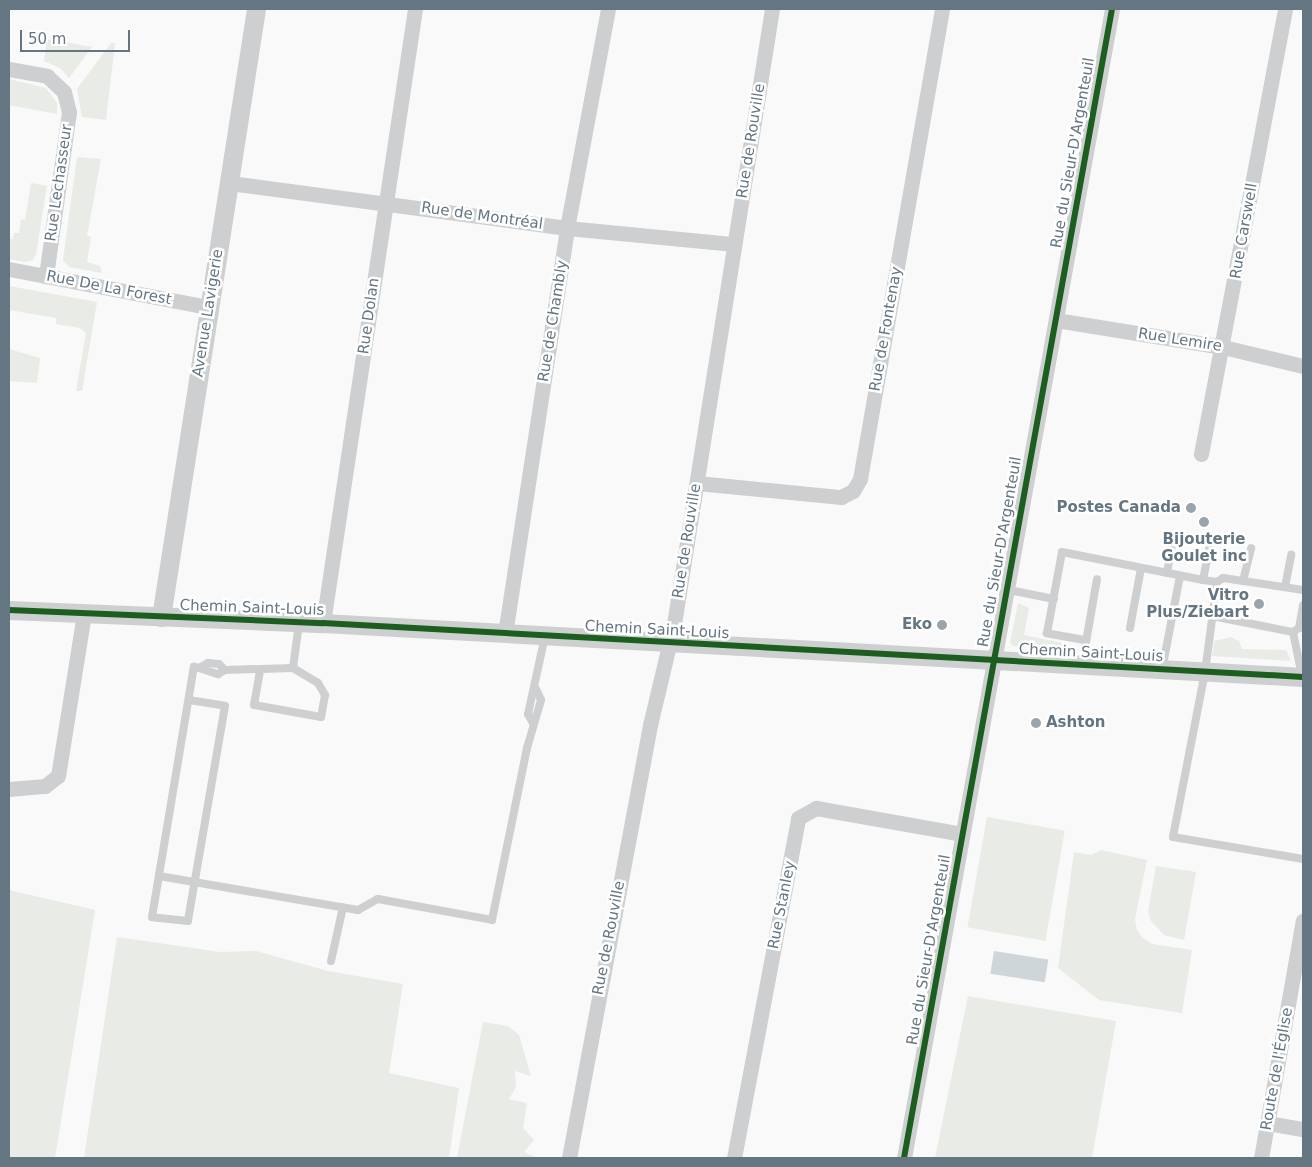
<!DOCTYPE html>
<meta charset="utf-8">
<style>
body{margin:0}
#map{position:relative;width:1312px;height:1167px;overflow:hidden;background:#f9f9f9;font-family:"DejaVu Sans",sans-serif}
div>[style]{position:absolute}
.green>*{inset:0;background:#e8ebe6;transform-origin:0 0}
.water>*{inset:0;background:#ced6d9;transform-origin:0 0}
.service>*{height:8px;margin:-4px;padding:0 4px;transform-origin:4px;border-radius:4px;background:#cecfd0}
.minor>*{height:15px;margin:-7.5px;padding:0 7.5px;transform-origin:7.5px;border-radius:7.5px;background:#cecfd0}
.tertiary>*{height:19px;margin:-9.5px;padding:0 9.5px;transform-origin:9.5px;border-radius:9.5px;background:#cecfd0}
.cycleway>*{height:6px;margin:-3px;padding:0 3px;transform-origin:3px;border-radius:3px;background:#1b5e20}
.dots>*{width:14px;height:14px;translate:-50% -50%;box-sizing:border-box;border:2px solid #fff;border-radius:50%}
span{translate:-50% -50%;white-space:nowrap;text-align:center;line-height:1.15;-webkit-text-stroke:5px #fff;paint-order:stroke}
.street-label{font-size:15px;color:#657683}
.poi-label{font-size:15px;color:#657683;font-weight:700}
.right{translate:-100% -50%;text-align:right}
.left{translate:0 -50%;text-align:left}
.frame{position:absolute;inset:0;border:10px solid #657683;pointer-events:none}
.scale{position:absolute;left:20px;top:30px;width:110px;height:22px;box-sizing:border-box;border:2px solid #657683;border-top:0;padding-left:6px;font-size:15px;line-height:18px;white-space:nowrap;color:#657683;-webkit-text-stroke:4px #fff;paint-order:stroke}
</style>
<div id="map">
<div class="green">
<div style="clip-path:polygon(47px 39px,92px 47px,69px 78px,60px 68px,44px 61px)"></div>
<div style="clip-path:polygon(111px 43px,115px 43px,106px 120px,82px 117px,77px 89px)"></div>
<div style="clip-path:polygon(9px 79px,46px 88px,57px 103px,57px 114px,9px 105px)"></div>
<div style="clip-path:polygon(77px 157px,101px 159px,87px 236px,91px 237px,87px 262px,100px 266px,102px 273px,69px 267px,63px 260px)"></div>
<div style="clip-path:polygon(31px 183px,47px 186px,36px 254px,33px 260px,26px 262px,9px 259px,9px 239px,13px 239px,14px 233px,19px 233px,21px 219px,25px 220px)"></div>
<div style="clip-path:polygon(9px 286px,97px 302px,82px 391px,76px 391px,86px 333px,80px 328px,56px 324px,56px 318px,9px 310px)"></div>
<div style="clip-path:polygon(9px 349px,40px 358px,37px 383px,9px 381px)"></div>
<div style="clip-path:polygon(1018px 603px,1029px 608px,1024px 635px,1067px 644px,1071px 650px,1013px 646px,1010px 642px)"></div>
<div style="clip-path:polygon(1231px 637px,1239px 641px,1242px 649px,1286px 650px,1291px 661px,1212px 656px,1214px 641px)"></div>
<div style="left:987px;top:817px;width:79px;height:112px;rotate:10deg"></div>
<div style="clip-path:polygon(1101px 850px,1147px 860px,1135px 919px,1137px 930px,1143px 938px,1152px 944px,1192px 950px,1182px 1013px,1099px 1000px,1058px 968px,1074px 852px,1091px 855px)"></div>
<div style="clip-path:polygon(1156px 866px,1196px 872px,1184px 940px,1164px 935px,1151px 921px,1148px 911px)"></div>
<div style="clip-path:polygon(9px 890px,95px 910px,55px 1158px,9px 1158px)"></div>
<div style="clip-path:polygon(117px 937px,220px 952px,256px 951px,328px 971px,403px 984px,389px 1073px,459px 1088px,449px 1158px,84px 1158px)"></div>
<div style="clip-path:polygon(968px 996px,1116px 1021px,1092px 1158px,935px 1158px)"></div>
<div style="clip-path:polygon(483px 1022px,508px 1026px,519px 1035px,531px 1076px,515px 1071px,516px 1087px,509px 1099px,527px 1103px,523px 1128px,534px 1140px,524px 1152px,537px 1158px,457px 1158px)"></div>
</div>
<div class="water">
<div style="left:994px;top:951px;width:55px;height:23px;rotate:9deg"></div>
</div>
<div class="service">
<div style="left:1167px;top:573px;width:39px;rotate:-80deg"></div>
<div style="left:1203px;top:580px;width:38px;rotate:-79deg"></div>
<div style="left:1243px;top:581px;width:34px;rotate:-76deg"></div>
<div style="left:1217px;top:582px;width:91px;rotate:97.6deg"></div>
<div style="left:1205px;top:672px;width:168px;rotate:101deg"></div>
<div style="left:1173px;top:837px;width:132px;rotate:9.6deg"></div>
<div style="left:1285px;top:587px;width:33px;rotate:-79deg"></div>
<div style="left:1004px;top:589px;width:51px;rotate:11.3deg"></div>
<div style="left:1212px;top:616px;width:83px;rotate:11.2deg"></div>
<div style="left:1293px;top:632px;width:7px;rotate:-34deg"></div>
<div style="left:1299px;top:628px;width:23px;rotate:-80deg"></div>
<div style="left:1130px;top:628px;width:61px;rotate:-79.6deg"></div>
<div style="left:1293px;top:632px;width:45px;rotate:78.4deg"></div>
<div style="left:1085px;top:640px;width:39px;rotate:-170deg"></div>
<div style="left:1047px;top:633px;width:82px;rotate:-79.5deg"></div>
<div style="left:1062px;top:552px;width:144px;rotate:11.2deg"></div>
<div style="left:1203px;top:580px;width:14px;rotate:8deg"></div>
<div style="left:1217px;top:582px;width:7px;rotate:-34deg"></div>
<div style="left:1223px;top:578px;width:81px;rotate:8.5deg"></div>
<div style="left:1082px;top:665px;width:87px;rotate:-80.1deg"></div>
<div style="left:293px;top:668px;width:45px;rotate:-82.4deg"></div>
<div style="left:225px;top:670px;width:8px;rotate:-135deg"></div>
<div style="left:219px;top:664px;width:11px;rotate:-175deg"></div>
<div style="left:208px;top:663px;width:10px;rotate:151deg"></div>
<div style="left:199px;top:668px;width:20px;rotate:18deg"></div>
<div style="left:218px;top:674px;width:8px;rotate:-30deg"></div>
<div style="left:225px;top:670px;width:68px;rotate:-1.7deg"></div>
<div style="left:293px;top:668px;width:29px;rotate:31deg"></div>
<div style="left:318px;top:683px;width:14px;rotate:60deg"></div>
<div style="left:325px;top:695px;width:22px;rotate:100deg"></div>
<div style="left:321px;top:717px;width:68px;rotate:-169.8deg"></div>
<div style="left:254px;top:705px;width:35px;rotate:-80deg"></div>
<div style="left:1162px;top:670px;width:96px;rotate:-79.2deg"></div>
<div style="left:189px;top:700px;width:36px;rotate:9deg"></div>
<div style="left:225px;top:706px;width:218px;rotate:99.8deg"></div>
<div style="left:188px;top:921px;width:36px;rotate:-174deg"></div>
<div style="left:152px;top:917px;width:254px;rotate:-80.5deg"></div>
<div style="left:194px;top:667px;width:5px;rotate:11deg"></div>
<div style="left:533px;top:723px;width:10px;rotate:-119deg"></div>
<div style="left:528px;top:714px;width:80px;rotate:-77.7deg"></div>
<div style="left:159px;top:876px;width:202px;rotate:9.7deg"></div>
<div style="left:358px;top:910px;width:23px;rotate:-29deg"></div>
<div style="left:378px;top:899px;width:116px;rotate:10.4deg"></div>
<div style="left:492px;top:920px;width:176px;rotate:-78.5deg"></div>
<div style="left:527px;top:748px;width:50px;rotate:-73.7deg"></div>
<div style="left:541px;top:700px;width:12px;rotate:-114deg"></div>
<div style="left:331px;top:961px;width:55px;rotate:-77.5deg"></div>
</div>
<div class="minor">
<div style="left:9px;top:69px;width:39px;rotate:10deg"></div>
<div style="left:47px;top:76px;width:23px;rotate:43deg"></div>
<div style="left:64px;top:92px;width:21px;rotate:76deg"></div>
<div style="left:69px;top:112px;width:166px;rotate:98deg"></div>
<div style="left:230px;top:183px;width:340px;rotate:7.6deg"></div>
<div style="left:567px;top:228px;width:168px;rotate:5.5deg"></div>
<div style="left:9px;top:269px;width:203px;rotate:10.8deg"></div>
<div style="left:1056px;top:320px;width:169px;rotate:9.2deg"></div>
<div style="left:1223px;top:347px;width:82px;rotate:13.4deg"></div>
<div style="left:1201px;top:454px;width:453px;rotate:-79.3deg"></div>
<div style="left:697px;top:483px;width:145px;rotate:5.6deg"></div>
<div style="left:841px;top:497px;width:13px;rotate:-27deg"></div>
<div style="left:853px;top:491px;width:14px;rotate:-60deg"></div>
<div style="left:860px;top:479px;width:477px;rotate:-80.1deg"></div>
<div style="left:323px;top:623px;width:621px;rotate:-81.48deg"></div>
<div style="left:505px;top:634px;width:411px;rotate:-81.3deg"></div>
<div style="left:567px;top:228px;width:223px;rotate:-79.4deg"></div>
<div style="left:9px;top:789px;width:36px;rotate:-5deg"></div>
<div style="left:45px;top:786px;width:16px;rotate:-38deg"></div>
<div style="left:58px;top:776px;width:164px;rotate:-80.9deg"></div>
<div style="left:1268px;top:1123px;width:36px;rotate:10deg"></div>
<div style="left:569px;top:1158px;width:441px;rotate:-79.4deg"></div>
<div style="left:650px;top:725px;width:104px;rotate:-76.6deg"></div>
<div style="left:674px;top:624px;width:623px;rotate:-80.95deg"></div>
<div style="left:734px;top:1158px;width:346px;rotate:-79.3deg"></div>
<div style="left:798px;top:818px;width:21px;rotate:-29deg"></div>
<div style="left:816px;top:808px;width:148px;rotate:10.1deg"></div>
<div style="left:904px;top:1158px;width:1168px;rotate:-79.74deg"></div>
<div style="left:1261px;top:1158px;width:241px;rotate:-80deg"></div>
</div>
<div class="tertiary">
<div style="left:9px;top:610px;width:314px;rotate:2.4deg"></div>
<div style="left:323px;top:623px;width:981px;rotate:3.15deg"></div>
<div style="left:161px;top:617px;width:615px;rotate:-81.12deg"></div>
</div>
<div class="cycleway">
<div style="left:9px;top:610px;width:314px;rotate:2.4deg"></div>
<div style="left:323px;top:623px;width:981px;rotate:3.15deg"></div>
<div style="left:904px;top:1158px;width:1168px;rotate:-79.74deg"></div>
</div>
<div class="dots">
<div style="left:1191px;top:508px;background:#99a4ac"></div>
<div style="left:1204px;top:522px;background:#99a4ac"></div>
<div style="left:1259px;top:604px;background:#99a4ac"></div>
<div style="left:942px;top:625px;background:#99a4ac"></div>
<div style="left:1036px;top:723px;background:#99a4ac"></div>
</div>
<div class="street-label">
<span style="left:751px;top:141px;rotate:-81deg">Rue de Rouville</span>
<span style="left:1073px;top:153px;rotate:-80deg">Rue du Sieur-D'Argenteuil</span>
<span style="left:59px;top:183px;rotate:-82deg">Rue Lechasseur</span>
<span style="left:482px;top:216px;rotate:8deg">Rue de Montréal</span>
<span style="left:1244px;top:231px;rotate:-80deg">Rue Carswell</span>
<span style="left:109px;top:288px;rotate:11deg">Rue De La Forest</span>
<span style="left:208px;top:313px;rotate:-81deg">Avenue Lavigerie</span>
<span style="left:369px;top:316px;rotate:-82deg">Rue Dolan</span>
<span style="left:553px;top:321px;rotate:-81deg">Rue de Chambly</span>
<span style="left:886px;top:329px;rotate:-80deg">Rue de Fontenay</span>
<span style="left:1180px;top:340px;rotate:9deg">Rue Lemire</span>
<span style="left:687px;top:541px;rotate:-81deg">Rue de Rouville</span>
<span style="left:1000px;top:552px;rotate:-80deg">Rue du Sieur-D'Argenteuil</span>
<span style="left:252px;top:608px;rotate:2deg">Chemin Saint-Louis</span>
<span style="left:657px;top:630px;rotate:3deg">Chemin Saint-Louis</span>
<span style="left:1091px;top:653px;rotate:3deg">Chemin Saint-Louis</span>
<span style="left:782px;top:905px;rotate:-79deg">Rue Stanley</span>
<span style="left:609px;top:938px;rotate:-79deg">Rue de Rouville</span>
<span style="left:929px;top:950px;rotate:-80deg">Rue du Sieur-D'Argenteuil</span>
<span style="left:1277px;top:1069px;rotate:-80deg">Route de l'Église</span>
</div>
<div class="poi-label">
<span class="right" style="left:1181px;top:508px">Postes Canada</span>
<span style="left:1204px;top:548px">Bijouterie<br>Goulet inc</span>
<span class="right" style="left:1249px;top:604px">Vitro<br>Plus/Ziebart</span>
<span class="right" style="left:932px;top:625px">Eko</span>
<span class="left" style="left:1046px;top:723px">Ashton</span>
</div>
<div class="frame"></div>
<div class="scale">50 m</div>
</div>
